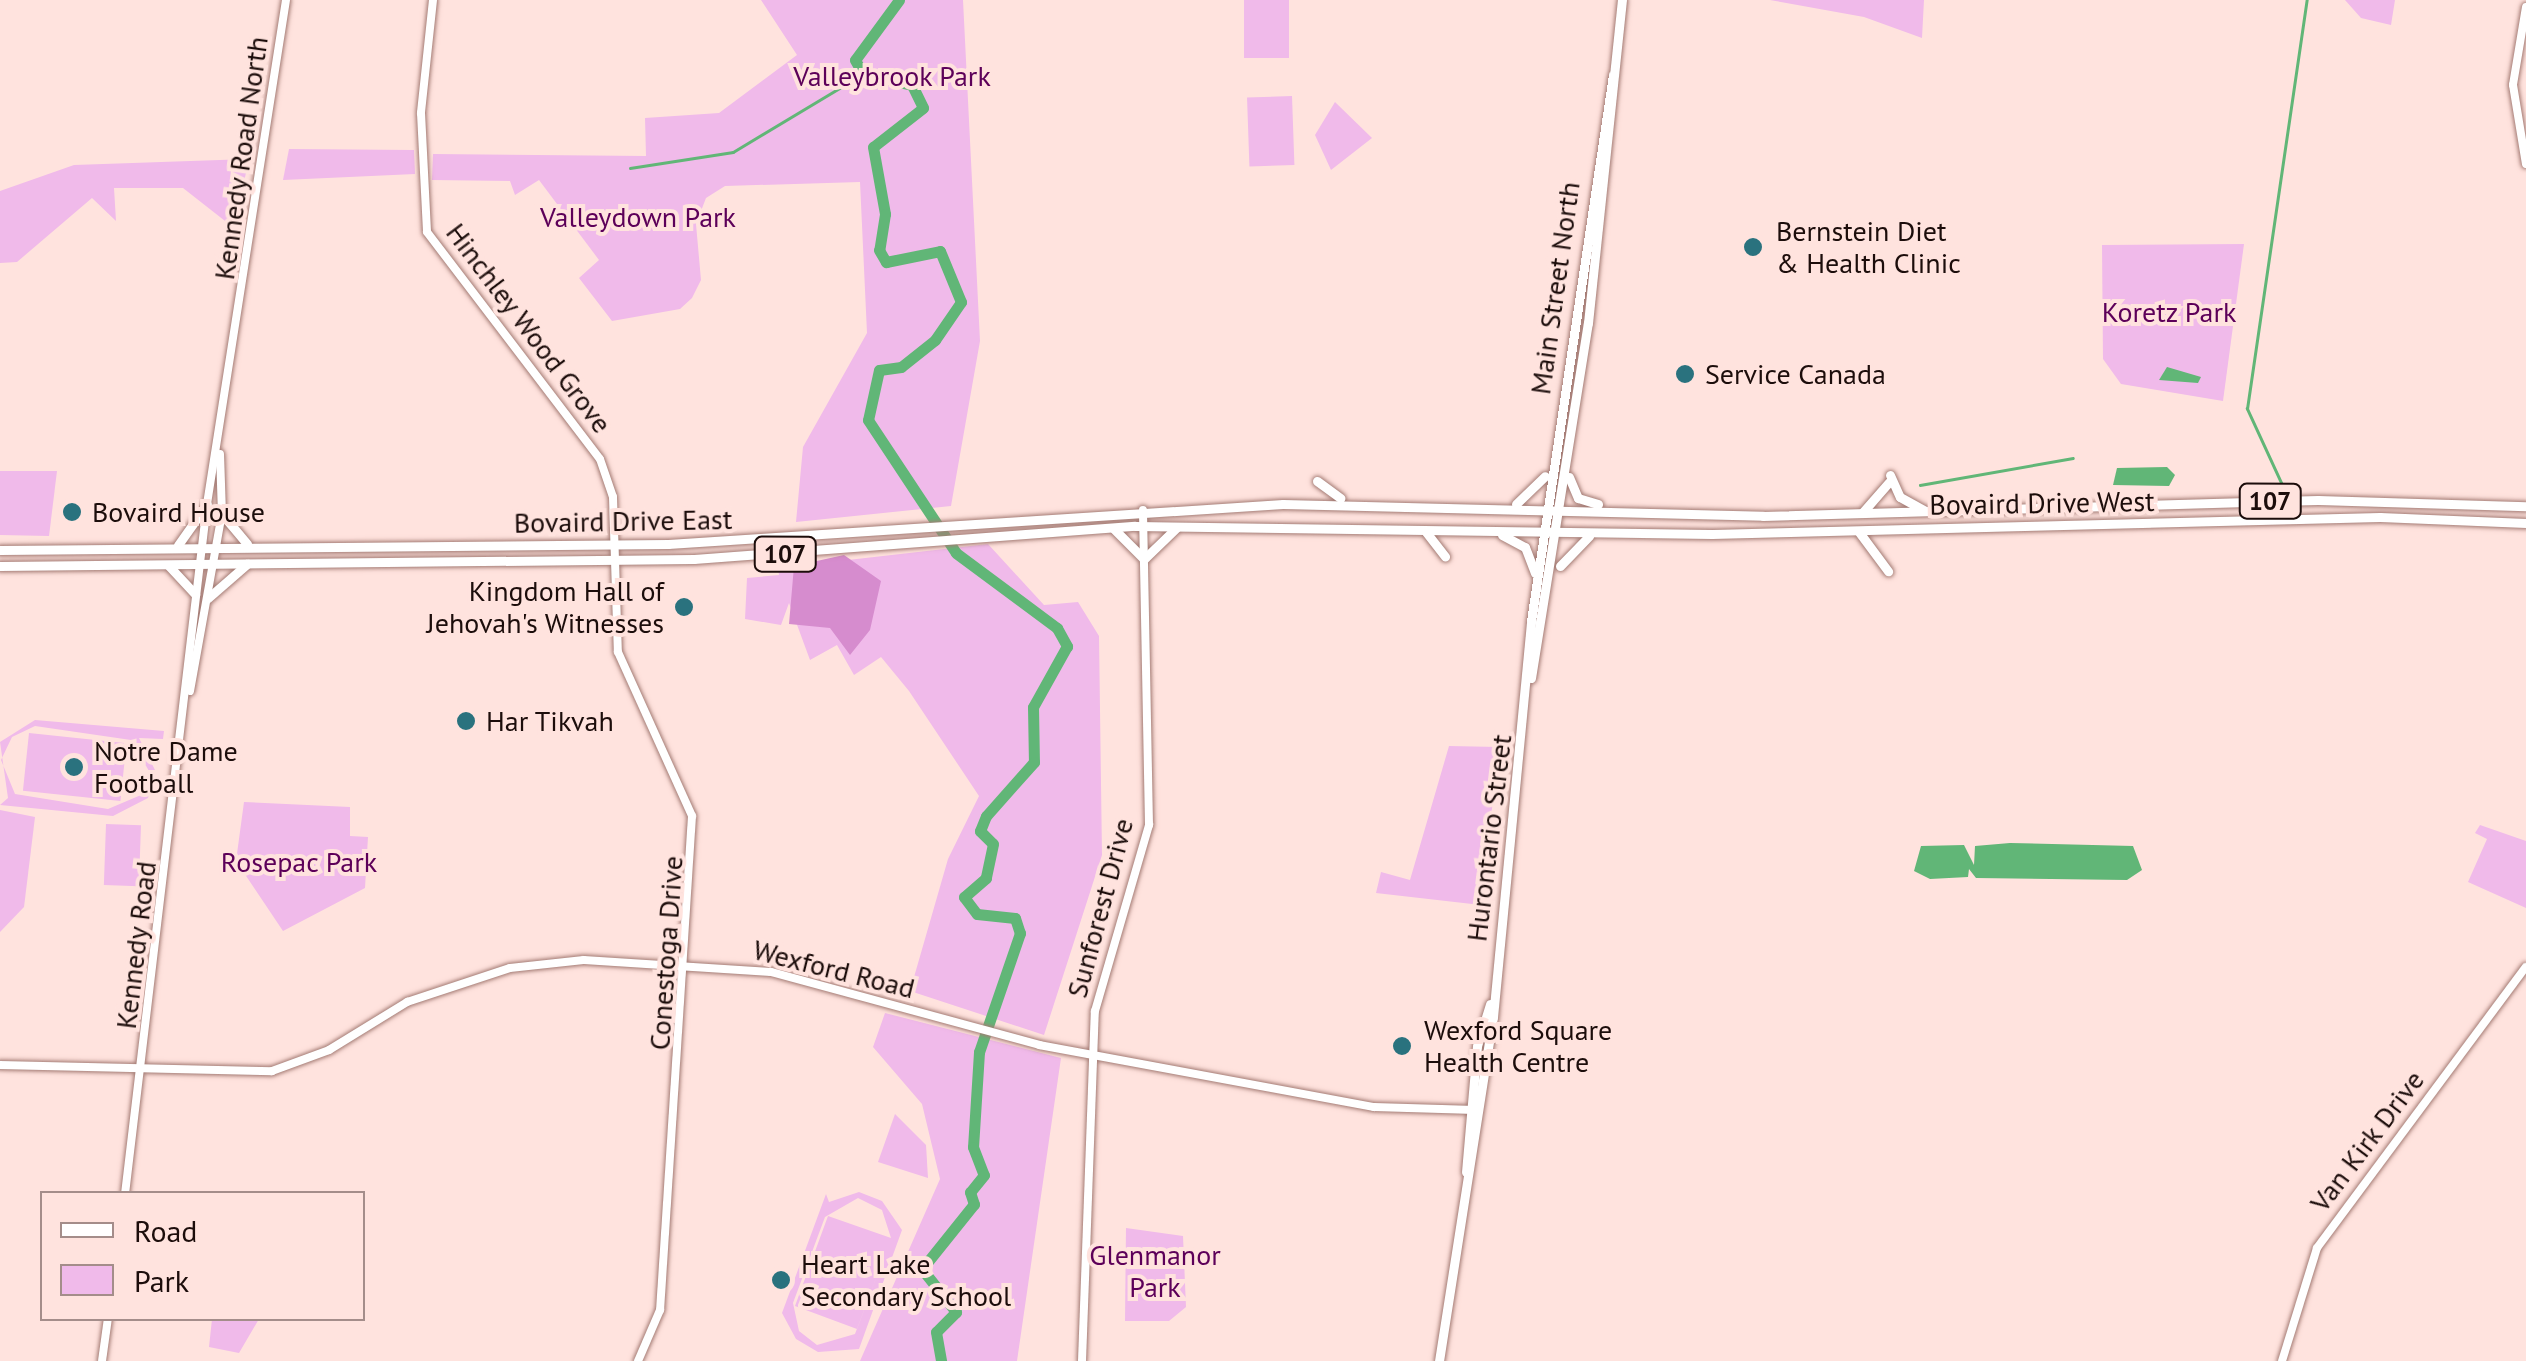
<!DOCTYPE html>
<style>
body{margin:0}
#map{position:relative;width:2526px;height:1361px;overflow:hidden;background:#ffe3de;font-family:"PT Sans",sans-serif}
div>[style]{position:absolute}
.green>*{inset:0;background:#f0baea;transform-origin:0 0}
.forest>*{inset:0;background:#d68cce}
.water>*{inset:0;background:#61b677}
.stream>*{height:2.5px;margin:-1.25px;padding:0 1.25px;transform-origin:1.25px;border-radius:1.25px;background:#61b677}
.river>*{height:11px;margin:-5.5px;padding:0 5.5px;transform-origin:5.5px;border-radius:5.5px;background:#61b677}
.roads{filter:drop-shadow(0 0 2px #a47b74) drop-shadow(0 0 2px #a47b74)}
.tertiary>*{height:8px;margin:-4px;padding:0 4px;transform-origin:4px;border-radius:4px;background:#fff}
.secondary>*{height:8px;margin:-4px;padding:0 4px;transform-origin:4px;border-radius:4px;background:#fff}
.primary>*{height:9px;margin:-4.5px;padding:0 4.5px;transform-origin:4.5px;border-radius:4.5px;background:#fff}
.dots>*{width:28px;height:28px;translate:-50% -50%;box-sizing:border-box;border:5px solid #ffe3de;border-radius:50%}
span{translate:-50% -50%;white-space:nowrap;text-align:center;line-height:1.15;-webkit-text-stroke:8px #ffe3de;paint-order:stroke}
.shield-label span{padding:2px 8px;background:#ffe3de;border:2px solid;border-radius:8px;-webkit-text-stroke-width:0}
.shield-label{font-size:25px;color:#1c0d0b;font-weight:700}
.park-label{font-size:28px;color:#5d0059}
.street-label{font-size:28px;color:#1c0d0b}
.poi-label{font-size:28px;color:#1c0d0b}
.left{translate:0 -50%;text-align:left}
.right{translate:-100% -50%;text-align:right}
.legend{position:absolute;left:40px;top:1191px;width:325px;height:130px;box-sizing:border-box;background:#ffe3de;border:2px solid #a48d8a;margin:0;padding:12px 18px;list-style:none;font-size:30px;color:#1c0d0b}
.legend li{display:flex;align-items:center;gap:20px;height:50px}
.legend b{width:50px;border:2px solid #a48d8a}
</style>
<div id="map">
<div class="green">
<div style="clip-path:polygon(761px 0,963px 0,980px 341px,951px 506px,796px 522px,803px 447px,867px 333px,860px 182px,725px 186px,706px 198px,696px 224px,701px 280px,692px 298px,680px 309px,612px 321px,579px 278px,599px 260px,539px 180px,515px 195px,510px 181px,432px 180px,433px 154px,646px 156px,645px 118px,719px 113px,797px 55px)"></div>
<div style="left:1244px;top:0;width:45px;height:58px"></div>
<div style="clip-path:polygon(1770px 0,1924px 0,1922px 38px,1864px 17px)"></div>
<div style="clip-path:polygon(2345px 0,2395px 0,2391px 25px,2361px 18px)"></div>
<div style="left:1292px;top:96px;width:69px;height:45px;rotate:88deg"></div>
<div style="clip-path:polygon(1335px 102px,1372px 138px,1331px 170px,1315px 135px)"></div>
<div style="clip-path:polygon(289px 149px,414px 150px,415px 174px,283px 180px)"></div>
<div style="clip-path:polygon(249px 159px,234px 228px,183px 188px,114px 188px,116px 221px,92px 198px,17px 262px,0 263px,0 191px,74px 165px)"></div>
<div style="clip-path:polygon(2244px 244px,2223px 401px,2121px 384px,2103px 359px,2102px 245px)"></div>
<div style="clip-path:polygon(0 471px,57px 471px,49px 536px,0 535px)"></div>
<div style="clip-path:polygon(988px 544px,1044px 605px,1078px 602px,1099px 636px,1102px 855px,1044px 1035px,910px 991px,948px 859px,979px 796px,909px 691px,881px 657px,854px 675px,837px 645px,810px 660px,789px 603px,781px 625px,745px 619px,747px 578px,779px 575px,778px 568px)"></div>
<div style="clip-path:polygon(evenodd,35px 720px,164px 731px,163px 739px,139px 738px,156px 772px,148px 798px,113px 816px,0 805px,8px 798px,0 742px,35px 720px,35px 726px,131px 740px,149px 771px,141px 795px,108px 809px,15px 794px,1px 760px,12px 737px,35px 726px)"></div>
<div style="left:29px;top:733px;width:98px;height:58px;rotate:6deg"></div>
<div style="clip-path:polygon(1449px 746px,1499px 747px,1481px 905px,1376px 893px,1381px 872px,1410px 880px)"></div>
<div style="clip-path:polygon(244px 802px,350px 807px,350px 836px,368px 837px,365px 888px,283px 931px,236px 861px)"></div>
<div style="clip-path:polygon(0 810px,35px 817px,24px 907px,0 932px)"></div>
<div style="left:106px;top:824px;width:35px;height:61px;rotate:2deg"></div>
<div style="clip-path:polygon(2480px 825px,2526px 841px,2526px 908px,2468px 882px,2487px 839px,2475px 833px)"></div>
<div style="clip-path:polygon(885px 1013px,1061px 1058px,1017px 1361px,860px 1361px,940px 1179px,922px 1104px,873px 1047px)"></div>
<div style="clip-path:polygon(895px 1114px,926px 1145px,928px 1178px,878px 1162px)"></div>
<div style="clip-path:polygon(evenodd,859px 1192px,882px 1201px,902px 1230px,859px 1349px,818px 1352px,796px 1339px,782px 1313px,826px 1194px,829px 1202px,859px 1192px,858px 1198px,882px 1210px,891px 1238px,828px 1216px,795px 1306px,857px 1329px,890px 1241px,855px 1334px,817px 1345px,799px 1331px,793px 1303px,825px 1217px,858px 1198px)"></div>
<div style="clip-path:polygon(1126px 1228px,1183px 1236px,1186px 1307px,1169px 1321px,1125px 1321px)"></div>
<div style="clip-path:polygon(212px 1319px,212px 1318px,259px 1319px,239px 1353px,209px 1347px)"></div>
</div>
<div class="forest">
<div style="clip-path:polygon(844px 555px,881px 581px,870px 630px,850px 655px,830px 628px,789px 624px,794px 566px)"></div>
</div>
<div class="water">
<div style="clip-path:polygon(2167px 367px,2201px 377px,2198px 383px,2159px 380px)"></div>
<div style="clip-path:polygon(2167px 467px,2175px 475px,2169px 486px,2113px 485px,2117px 468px)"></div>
<div style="clip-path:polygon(2010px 843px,2133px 846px,2142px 870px,2127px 880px,1976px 878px,1969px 869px,1968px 877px,1930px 879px,1914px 871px,1921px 846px,1964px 845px,1974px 865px,1975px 846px)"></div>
</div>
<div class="stream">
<div style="left:630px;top:168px;width:104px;rotate:-8.8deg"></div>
<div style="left:733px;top:152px;width:152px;rotate:-31deg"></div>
<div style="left:1920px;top:485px;width:155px;rotate:-10deg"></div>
<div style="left:2282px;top:485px;width:84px;rotate:-114.7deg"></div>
<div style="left:2247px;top:409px;width:413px;rotate:-81.7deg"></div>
</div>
<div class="river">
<div style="left:899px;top:0;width:74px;rotate:126.3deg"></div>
<div style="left:855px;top:60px;width:16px;rotate:60deg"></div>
<div style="left:863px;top:74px;width:50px;rotate:12.7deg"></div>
<div style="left:912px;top:85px;width:25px;rotate:64deg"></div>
<div style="left:923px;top:108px;width:63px;rotate:142deg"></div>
<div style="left:873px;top:147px;width:68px;rotate:79.8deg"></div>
<div style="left:885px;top:214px;width:36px;rotate:99deg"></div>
<div style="left:879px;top:250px;width:14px;rotate:60deg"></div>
<div style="left:886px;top:262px;width:55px;rotate:-11.5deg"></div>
<div style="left:940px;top:251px;width:55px;rotate:67.6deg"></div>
<div style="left:961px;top:302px;width:46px;rotate:124.4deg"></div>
<div style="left:935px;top:340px;width:43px;rotate:141.5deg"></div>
<div style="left:901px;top:367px;width:22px;rotate:172deg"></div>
<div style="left:879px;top:370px;width:51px;rotate:102.4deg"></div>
<div style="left:868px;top:420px;width:159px;rotate:56.5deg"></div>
<div style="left:956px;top:553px;width:126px;rotate:36.6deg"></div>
<div style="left:1057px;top:628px;width:21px;rotate:61deg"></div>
<div style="left:1067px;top:646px;width:70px;rotate:119.1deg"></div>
<div style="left:1033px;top:707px;width:55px;rotate:89deg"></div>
<div style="left:1034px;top:762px;width:72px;rotate:131.6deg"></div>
<div style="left:986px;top:816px;width:16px;rotate:112deg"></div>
<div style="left:980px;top:831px;width:18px;rotate:45deg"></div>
<div style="left:993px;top:844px;width:35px;rotate:102deg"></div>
<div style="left:986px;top:878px;width:29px;rotate:139deg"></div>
<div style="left:964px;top:897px;width:21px;rotate:53deg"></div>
<div style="left:977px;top:914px;width:38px;rotate:6deg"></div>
<div style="left:1015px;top:918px;width:16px;rotate:72deg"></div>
<div style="left:1020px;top:933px;width:126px;rotate:109deg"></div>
<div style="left:979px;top:1052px;width:95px;rotate:93.6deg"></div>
<div style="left:973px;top:1147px;width:30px;rotate:69deg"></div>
<div style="left:984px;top:1175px;width:22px;rotate:129deg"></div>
<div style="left:970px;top:1192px;width:13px;rotate:72deg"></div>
<div style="left:974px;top:1204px;width:83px;rotate:128.7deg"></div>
<div style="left:922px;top:1269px;width:55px;rotate:51.7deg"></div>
<div style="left:956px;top:1312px;width:28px;rotate:135deg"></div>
<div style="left:936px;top:1332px;width:29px;rotate:80deg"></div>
</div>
<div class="roads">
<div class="tertiary">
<div style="left:433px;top:0;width:114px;rotate:96.1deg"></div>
<div style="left:421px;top:113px;width:119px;rotate:87.1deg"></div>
<div style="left:427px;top:232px;width:285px;rotate:52.7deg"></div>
<div style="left:600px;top:459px;width:40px;rotate:71.1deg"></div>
<div style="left:613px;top:497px;width:155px;rotate:88.2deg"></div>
<div style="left:618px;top:652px;width:180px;rotate:65.7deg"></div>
<div style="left:692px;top:816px;width:495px;rotate:93.7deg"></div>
<div style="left:660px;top:1310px;width:56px;rotate:113.3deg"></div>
<div style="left:2526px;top:7px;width:79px;rotate:99.5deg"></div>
<div style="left:2513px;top:85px;width:80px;rotate:80.7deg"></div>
<div style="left:0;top:1065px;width:272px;rotate:1.3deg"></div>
<div style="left:272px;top:1071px;width:61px;rotate:-20.2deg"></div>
<div style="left:329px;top:1050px;width:92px;rotate:-31.6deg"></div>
<div style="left:407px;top:1002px;width:108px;rotate:-18.3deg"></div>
<div style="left:510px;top:968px;width:74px;rotate:-6.2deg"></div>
<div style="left:584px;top:960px;width:187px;rotate:3.7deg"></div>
<div style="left:771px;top:972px;width:278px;rotate:15.2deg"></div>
<div style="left:1039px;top:1045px;width:341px;rotate:10.5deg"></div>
<div style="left:1374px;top:1107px;width:101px;rotate:1.7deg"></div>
<div style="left:1082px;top:1361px;width:350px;rotate:-87.9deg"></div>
<div style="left:1095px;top:1011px;width:194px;rotate:-73.8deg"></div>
<div style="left:1149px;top:825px;width:315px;rotate:-91.1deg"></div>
<div style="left:2282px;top:1361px;width:118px;rotate:-72.8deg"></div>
<div style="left:2317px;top:1248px;width:350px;rotate:-53.4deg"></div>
</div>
<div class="secondary">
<div style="left:190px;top:691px;width:180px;rotate:-79.8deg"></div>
<div style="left:222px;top:514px;width:60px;rotate:-91.9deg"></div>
<div style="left:125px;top:1194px;width:695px;rotate:-83.22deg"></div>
<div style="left:207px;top:504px;width:510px;rotate:-81.09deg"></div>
<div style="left:102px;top:1361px;width:43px;rotate:-82.1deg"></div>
</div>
<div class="primary">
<div style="left:1890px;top:475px;width:24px;rotate:66deg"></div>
<div style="left:1900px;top:497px;width:29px;rotate:29deg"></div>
<div style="left:1569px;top:477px;width:23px;rotate:67deg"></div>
<div style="left:1578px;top:498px;width:21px;rotate:17deg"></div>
<div style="left:1317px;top:481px;width:29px;rotate:36deg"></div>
<div style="left:1516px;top:504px;width:40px;rotate:-44deg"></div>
<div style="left:1862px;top:513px;width:41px;rotate:-48.9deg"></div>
<div style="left:222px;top:514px;width:39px;rotate:50deg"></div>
<div style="left:1114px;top:529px;width:42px;rotate:45deg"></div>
<div style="left:1144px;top:559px;width:45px;rotate:-44.1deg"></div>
<div style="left:1426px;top:532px;width:31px;rotate:52deg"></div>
<div style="left:1859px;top:532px;width:49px;rotate:53.4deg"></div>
<div style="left:1502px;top:535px;width:26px;rotate:28deg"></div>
<div style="left:1525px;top:547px;width:28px;rotate:69deg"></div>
<div style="left:178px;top:545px;width:50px;rotate:-54.7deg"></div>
<div style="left:0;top:550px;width:668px;rotate:-0.51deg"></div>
<div style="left:668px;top:544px;width:616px;rotate:-3.72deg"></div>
<div style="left:1283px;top:504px;width:480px;rotate:1.4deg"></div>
<div style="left:1763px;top:516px;width:555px;rotate:-1.65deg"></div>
<div style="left:2318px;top:500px;width:208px;rotate:1.7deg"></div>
<div style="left:168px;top:565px;width:40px;rotate:47deg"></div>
<div style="left:0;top:566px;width:694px;rotate:-0.58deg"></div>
<div style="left:694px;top:559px;width:442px;rotate:-4.3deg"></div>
<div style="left:1135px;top:526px;width:577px;rotate:0.79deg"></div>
<div style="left:1712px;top:534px;width:668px;rotate:-1.46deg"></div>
<div style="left:2380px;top:517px;width:146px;rotate:2.4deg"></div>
<div style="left:1560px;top:566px;width:42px;rotate:-46deg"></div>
<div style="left:208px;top:598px;width:52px;rotate:-41.1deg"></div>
<div style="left:1531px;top:678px;width:360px;rotate:-80.9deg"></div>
<div style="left:1588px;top:323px;width:325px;rotate:-84deg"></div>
<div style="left:1466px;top:1172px;width:126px;rotate:-85deg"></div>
<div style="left:1477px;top:1046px;width:44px;rotate:-72.8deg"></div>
<div style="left:1439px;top:1361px;width:348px;rotate:-81.1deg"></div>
<div style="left:1493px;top:1017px;width:398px;rotate:-84.5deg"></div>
<div style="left:1531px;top:621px;width:552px;rotate:-81.46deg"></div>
</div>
</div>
<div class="dots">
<div style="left:1753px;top:247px;background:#2a727e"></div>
<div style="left:1685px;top:374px;background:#2a727e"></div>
<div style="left:72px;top:512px;background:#2a727e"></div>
<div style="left:684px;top:607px;background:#2a727e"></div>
<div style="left:466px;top:721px;background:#2a727e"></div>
<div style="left:74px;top:767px;background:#2a727e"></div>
<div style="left:1402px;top:1046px;background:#2a727e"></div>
<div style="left:781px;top:1280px;background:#2a727e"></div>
</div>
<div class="shield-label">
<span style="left:2270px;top:501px">107</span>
<span style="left:785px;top:554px">107</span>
</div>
<div class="park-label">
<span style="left:892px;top:76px">Valleybrook Park</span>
<span style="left:638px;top:217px">Valleydown Park</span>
<span style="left:2169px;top:312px">Koretz Park</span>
<span style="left:299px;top:862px">Rosepac Park</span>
<span style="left:1155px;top:1271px">Glenmanor<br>Park</span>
</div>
<div class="street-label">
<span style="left:241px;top:158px;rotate:-82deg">Kennedy Road North</span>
<span style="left:1555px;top:288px;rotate:-82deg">Main Street North</span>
<span style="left:529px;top:328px;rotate:53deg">Hinchley Wood Grove</span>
<span style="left:2042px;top:503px;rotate:-1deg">Bovaird Drive West</span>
<span style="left:623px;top:521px;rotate:-1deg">Bovaird Drive East</span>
<span style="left:1489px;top:838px;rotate:-83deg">Hurontario Street</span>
<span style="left:1100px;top:908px;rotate:-75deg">Sunforest Drive</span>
<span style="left:136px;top:945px;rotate:-83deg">Kennedy Road</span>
<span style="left:666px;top:953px;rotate:-86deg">Conestoga Drive</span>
<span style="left:834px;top:969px;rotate:14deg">Wexford Road</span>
<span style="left:2367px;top:1141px;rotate:-53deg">Van Kirk Drive</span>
</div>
<div class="poi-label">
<span class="left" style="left:1776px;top:247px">Bernstein Diet<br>&amp; Health Clinic</span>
<span class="left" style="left:1705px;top:374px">Service Canada</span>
<span class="left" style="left:92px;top:512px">Bovaird House</span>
<span class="right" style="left:664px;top:607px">Kingdom Hall of<br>Jehovah's Witnesses</span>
<span class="left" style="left:486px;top:721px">Har Tikvah</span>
<span class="left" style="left:94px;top:767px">Notre Dame<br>Football</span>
<span class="left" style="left:1424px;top:1046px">Wexford Square<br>Health Centre</span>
<span class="left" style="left:801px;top:1280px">Heart Lake<br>Secondary School</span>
</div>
<ul class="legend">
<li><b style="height:12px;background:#fff"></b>Road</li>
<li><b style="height:28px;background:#f0baea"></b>Park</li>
</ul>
</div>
